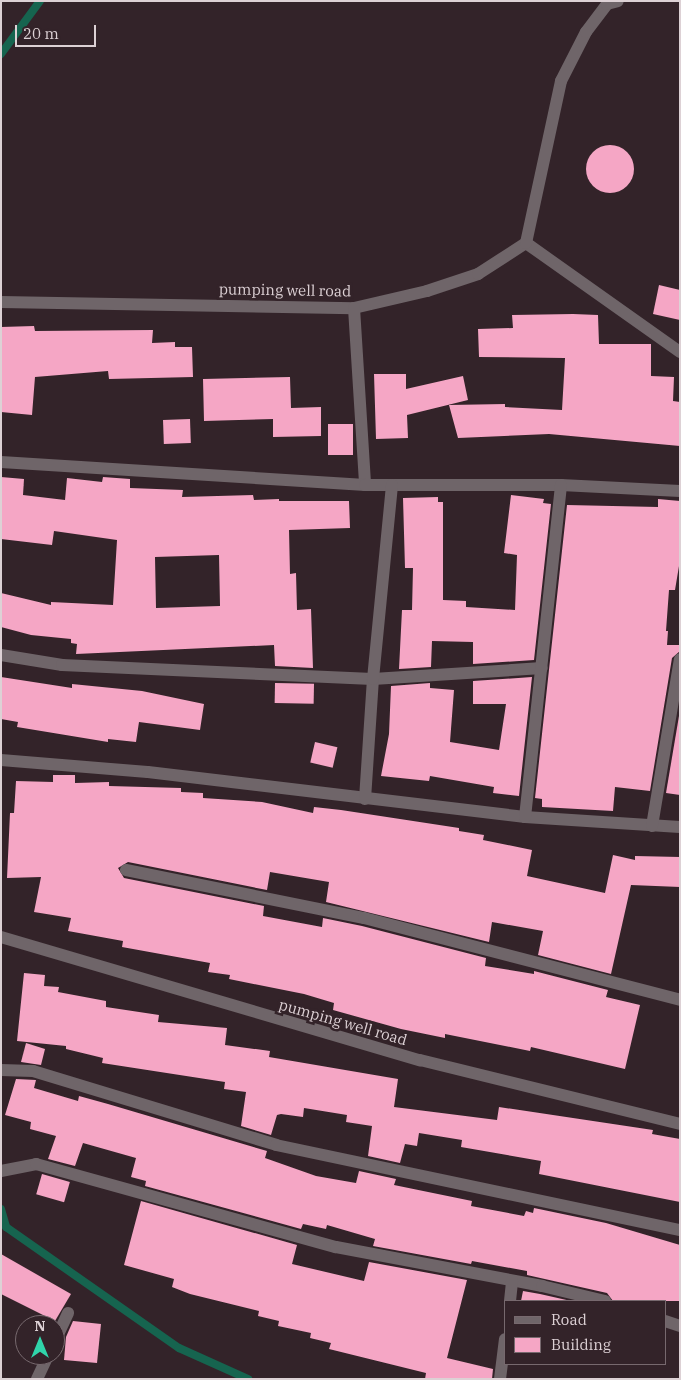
<!DOCTYPE html>
<style>
body{margin:0}
#map{position:relative;width:681px;height:1380px;overflow:hidden;background:#332329;font-family:"IBM Plex Serif",serif}
div>[style]{position:absolute}
.stream>*{height:8px;margin:-4px;padding:0 4px;transform-origin:4px;border-radius:4px;background:#16644f}
.building>*{inset:0;background:#f5a6c5;transform-origin:0 0}
.round{border-radius:50%}
.minor>*{height:12px;margin:-6px;padding:0 6px;transform-origin:6px;border-radius:6px;background:#6f6569}
span{translate:-50% -50%;white-space:nowrap;text-align:center;line-height:1.15;-webkit-text-stroke:5px #332329;paint-order:stroke}
.street-label{font-size:15px;color:#ddd1d5}
.frame{position:absolute;inset:0;border:2px solid #ddd1d5;pointer-events:none}
.legend{position:absolute;left:504px;top:1300px;width:162px;height:65px;box-sizing:border-box;background:#332329;border:1px solid #77696e;margin:0;padding:6px 9px;list-style:none;font-size:15px;color:#ddd1d5}
.legend li{display:flex;align-items:center;gap:10px;height:25px}
.legend b{width:25px;border:1px solid #77696e}
.north{position:absolute;left:15px;top:1315px;width:50px;height:50px;box-sizing:border-box;background:#332329;border:1px solid #77696e;border-radius:50%;rotate:0deg;font-size:14px;font-weight:700;line-height:20px;text-align:center;color:#ddd1d5}
.north::after{content:'';display:block;margin:auto;width:18px;height:22px;background:#30d4aa;clip-path:polygon(50% 0,100% 100%,50% 72%,0 100%)}
.scale{position:absolute;left:15px;top:25px;width:81px;height:22px;box-sizing:border-box;border:2px solid #ddd1d5;border-top:0;padding-left:6px;font-size:15px;line-height:18px;white-space:nowrap;color:#ddd1d5;-webkit-text-stroke:4px #332329;paint-order:stroke}
</style>
<div id="map">
<div class="stream">
<div style="left:1px;top:54px;width:66px;rotate:-53.7deg"></div>
<div style="left:1px;top:1209px;width:19px;rotate:74deg"></div>
<div style="left:6px;top:1227px;width:211px;rotate:35deg"></div>
<div style="left:179px;top:1348px;width:76px;rotate:24.2deg"></div>
</div>
<div class="building">
<div class="round" style="left:586px;top:145px;width:48px;height:48px"></div>
<div style="clip-path:polygon(659px 285px,680px 290px,680px 320px,653px 314px)"></div>
<div style="clip-path:polygon(573px 314px,598px 315px,599px 344px,651px 344px,651px 376px,674px 377px,673px 401px,680px 402px,680px 446px,549px 434px,458px 438px,449px 405px,505px 404px,505px 407px,562px 410px,565px 358px,479px 357px,478px 329px,513px 328px,512px 315px)"></div>
<div style="clip-path:polygon(34px 326px,35px 331px,153px 330px,152px 343px,175px 342px,175px 347px,192px 347px,193px 377px,109px 379px,108px 371px,35px 377px,32px 415px,1px 412px,1px 327px)"></div>
<div style="clip-path:polygon(374px 374px,406px 374px,406px 389px,463px 376px,468px 400px,407px 415px,408px 438px,376px 439px)"></div>
<div style="clip-path:polygon(290px 377px,291px 408px,321px 407px,321px 436px,273px 437px,273px 419px,204px 421px,203px 379px)"></div>
<div style="left:190px;top:419px;width:24px;height:27px;rotate:88deg"></div>
<div style="left:328px;top:424px;width:25px;height:31px"></div>
<div style="clip-path:polygon(evenodd,1px 477px,24px 479px,23px 495px,65px 500px,67px 478px,102px 482px,103px 477px,130px 479px,130px 488px,183px 490px,182px 497px,253px 495px,254px 500px,279px 499px,279px 501px,349px 501px,350px 528px,289px 530px,290px 574px,296px 573px,297px 610px,311px 609px,313px 668px,275px 666px,274px 645px,76px 654px,77px 644px,71px 643px,71px 639px,31px 635px,1px 627px,1px 593px,51px 605px,51px 602px,113px 605px,117px 540px,54px 531px,52px 545px,1px 539px,1px 477px,219px 555px,220px 606px,156px 608px,155px 557px,219px 555px)"></div>
<div style="clip-path:polygon(511px 495px,544px 499px,543px 503px,551px 504px,534px 660px,473px 664px,473px 642px,432px 641px,431px 667px,399px 669px,402px 610px,412px 610px,413px 568px,405px 568px,403px 498px,438px 497px,438px 502px,443px 502px,443px 600px,466px 601px,466px 607px,515px 610px,517px 555px,504px 553px)"></div>
<div style="clip-path:polygon(658px 499px,680px 501px,680px 560px,675px 590px,669px 590px,666px 631px,668px 631px,667px 645px,680px 645px,680px 651px,672px 658px,650px 791px,615px 787px,613px 811px,542px 807px,542px 799px,535px 798px,567px 505px,658px 507px)"></div>
<div style="clip-path:polygon(1px 677px,72px 688px,72px 684px,142px 691px,204px 704px,200px 730px,139px 722px,136px 742px,108px 739px,108px 742px,17px 727px,18px 722px,1px 719px)"></div>
<div style="clip-path:polygon(532px 677px,519px 796px,493px 793px,494px 787px,430px 776px,429px 781px,381px 776px,389px 734px,391px 686px,430px 683px,430px 688px,454px 690px,450px 742px,499px 750px,506px 704px,473px 704px,473px 681px)"></div>
<div style="left:275px;top:683px;width:39px;height:20px;rotate:1deg"></div>
<div style="clip-path:polygon(680px 710px,680px 795px,666px 793px)"></div>
<div style="left:315px;top:742px;width:23px;height:21px;rotate:13deg"></div>
<div style="clip-path:polygon(53px 775px,75px 775px,75px 783px,109px 782px,109px 786px,181px 788px,181px 792px,203px 793px,203px 798px,262px 802px,313px 813px,314px 807px,341px 810px,459px 828px,459px 831px,484px 835px,483px 840px,532px 850px,527px 876px,605px 893px,613px 855px,635px 860px,635px 856px,680px 857px,680px 887px,631px 885px,611px 974px,538px 955px,543px 931px,492px 922px,489px 942px,326px 902px,329px 882px,270px 872px,267px 890px,128px 862px,118px 868px,124px 878px,264px 906px,263px 916px,322px 927px,323px 918px,362px 926px,486px 958px,485px 966px,534px 974px,534px 971px,608px 990px,606px 997px,640px 1005px,625px 1069px,531px 1047px,530px 1051px,445px 1034px,445px 1038px,401px 1029px,333px 1010px,334px 1003px,304px 994px,229px 979px,230px 975px,208px 972px,210px 963px,122px 947px,123px 941px,68px 931px,71px 918px,34px 912px,41px 877px,7px 878px,10px 813px,14px 813px,16px 781px,53px 782px)"></div>
<div style="clip-path:polygon(24px 973px,45px 975px,44px 986px,59px 987px,58px 992px,106px 1001px,106px 1007px,159px 1015px,158px 1022px,227px 1028px,225px 1045px,270px 1051px,269px 1057px,398px 1079px,394px 1107px,497px 1120px,499px 1107px,653px 1130px,652px 1134px,680px 1139px,680px 1202px,539px 1174px,541px 1161px,461px 1147px,462px 1140px,419px 1133px,417px 1146px,405px 1144px,400px 1163px,368px 1156px,372px 1126px,346px 1122px,347px 1115px,304px 1108px,303px 1117px,281px 1114px,277px 1115px,271px 1135px,241px 1126px,246px 1092px,224px 1089px,225px 1082px,102px 1063px,103px 1058px,66px 1049px,66px 1046px,17px 1041px)"></div>
<div style="clip-path:polygon(26px 1043px,45px 1049px,41px 1065px,21px 1062px)"></div>
<div style="clip-path:polygon(16px 1079px,36px 1080px,34px 1088px,78px 1101px,79px 1096px,108px 1104px,267px 1151px,265px 1158px,316px 1176px,356px 1183px,359px 1171px,396px 1179px,394px 1185px,472px 1201px,471px 1206px,524px 1216px,526px 1211px,533px 1213px,534px 1208px,606px 1223px,680px 1245px,680px 1301px,613px 1301px,607px 1293px,527px 1275px,527px 1271px,472px 1261px,471px 1264px,373px 1246px,375px 1239px,327px 1225px,326px 1229px,303px 1224px,301px 1229px,145px 1186px,146px 1181px,131px 1177px,136px 1158px,83px 1143px,75px 1166px,48px 1159px,56px 1136px,30px 1129px,31px 1122px,5px 1115px)"></div>
<div style="left:42px;top:1174px;width:29px;height:21px;rotate:16deg"></div>
<div style="clip-path:polygon(141px 1201px,297px 1245px,292px 1264px,364px 1281px,369px 1262px,467px 1280px,447px 1358px,493px 1369px,492px 1379px,425px 1379px,426px 1373px,329px 1349px,331px 1343px,310px 1338px,311px 1333px,278px 1326px,279px 1321px,258px 1316px,259px 1311px,190px 1294px,172px 1287px,174px 1279px,124px 1265px)"></div>
<div style="clip-path:polygon(1px 1254px,71px 1294px,55px 1321px,1px 1294px)"></div>
<div style="clip-path:polygon(523px 1291px,540px 1294px,571px 1301px,521px 1301px)"></div>
<div style="clip-path:polygon(73px 1321px,101px 1324px,97px 1363px,64px 1360px,66px 1337px)"></div>
</div>
<div class="minor">
<div style="left:526px;top:243px;width:189px;rotate:35.3deg"></div>
<div style="left:1px;top:302px;width:353px;rotate:1deg"></div>
<div style="left:354px;top:308px;width:75px;rotate:-13.1deg"></div>
<div style="left:427px;top:291px;width:54px;rotate:-18.4deg"></div>
<div style="left:478px;top:274px;width:57px;rotate:-32.9deg"></div>
<div style="left:526px;top:243px;width:166px;rotate:-77.8deg"></div>
<div style="left:561px;top:81px;width:55px;rotate:-63deg"></div>
<div style="left:586px;top:32px;width:35px;rotate:-53deg"></div>
<div style="left:607px;top:4px;width:11px;rotate:-15deg"></div>
<div style="left:354px;top:308px;width:177px;rotate:86.4deg"></div>
<div style="left:1px;top:462px;width:365px;rotate:3.6deg"></div>
<div style="left:365px;top:485px;width:196px"></div>
<div style="left:561px;top:485px;width:119px;rotate:2.9deg"></div>
<div style="left:1px;top:655px;width:62px;rotate:9.3deg"></div>
<div style="left:62px;top:665px;width:311px;rotate:2.6deg"></div>
<div style="left:373px;top:679px;width:169px;rotate:-3.7deg"></div>
<div style="left:1px;top:760px;width:147px;rotate:4.7deg"></div>
<div style="left:148px;top:772px;width:380px;rotate:6.8deg"></div>
<div style="left:525px;top:817px;width:155px;rotate:3.7deg"></div>
<div style="left:365px;top:799px;width:120px;rotate:-86.2deg"></div>
<div style="left:373px;top:679px;width:195px;rotate:-84.4deg"></div>
<div style="left:525px;top:817px;width:334px;rotate:-83.8deg"></div>
<div style="left:652px;top:826px;width:169px;rotate:-80.5deg"></div>
<div style="left:126px;top:870px;width:243px;rotate:11.4deg"></div>
<div style="left:364px;top:918px;width:326px;rotate:14.5deg"></div>
<div style="left:1px;top:937px;width:437px;rotate:16.4deg"></div>
<div style="left:420px;top:1060px;width:268px;rotate:13.8deg"></div>
<div style="left:1px;top:1070px;width:32px;rotate:2deg"></div>
<div style="left:33px;top:1071px;width:254px;rotate:16.9deg"></div>
<div style="left:276px;top:1145px;width:413px;rotate:11.9deg"></div>
<div style="left:1px;top:1171px;width:36px;rotate:-11deg"></div>
<div style="left:36px;top:1164px;width:311px;rotate:15.5deg"></div>
<div style="left:336px;top:1247px;width:210px;rotate:10.7deg"></div>
<div style="left:542px;top:1286px;width:65px;rotate:13.4deg"></div>
<div style="left:510px;top:1301px;width:20px;rotate:-84deg"></div>
<div style="left:665px;top:1321px;width:16px;rotate:18deg"></div>
<div style="left:55px;top:1341px;width:31px;rotate:-65deg"></div>
<div style="left:37px;top:1379px;width:26px;rotate:-65deg"></div>
<div style="left:500px;top:1379px;width:40px;rotate:-82.9deg"></div>
</div>
<div class="street-label">
<span style="left:285px;top:290px;rotate:1deg">pumping well road</span>
<span style="left:343px;top:1022px;rotate:16deg">pumping well road</span>
</div>
<div class="frame"></div>
<ul class="legend">
<li><b style="height:6px;background:#6f6569"></b>Road</li>
<li><b style="height:14px;background:#f5a6c5"></b>Building</li>
</ul>
<div class="north">N</div>
<div class="scale">20 m</div>
</div>
